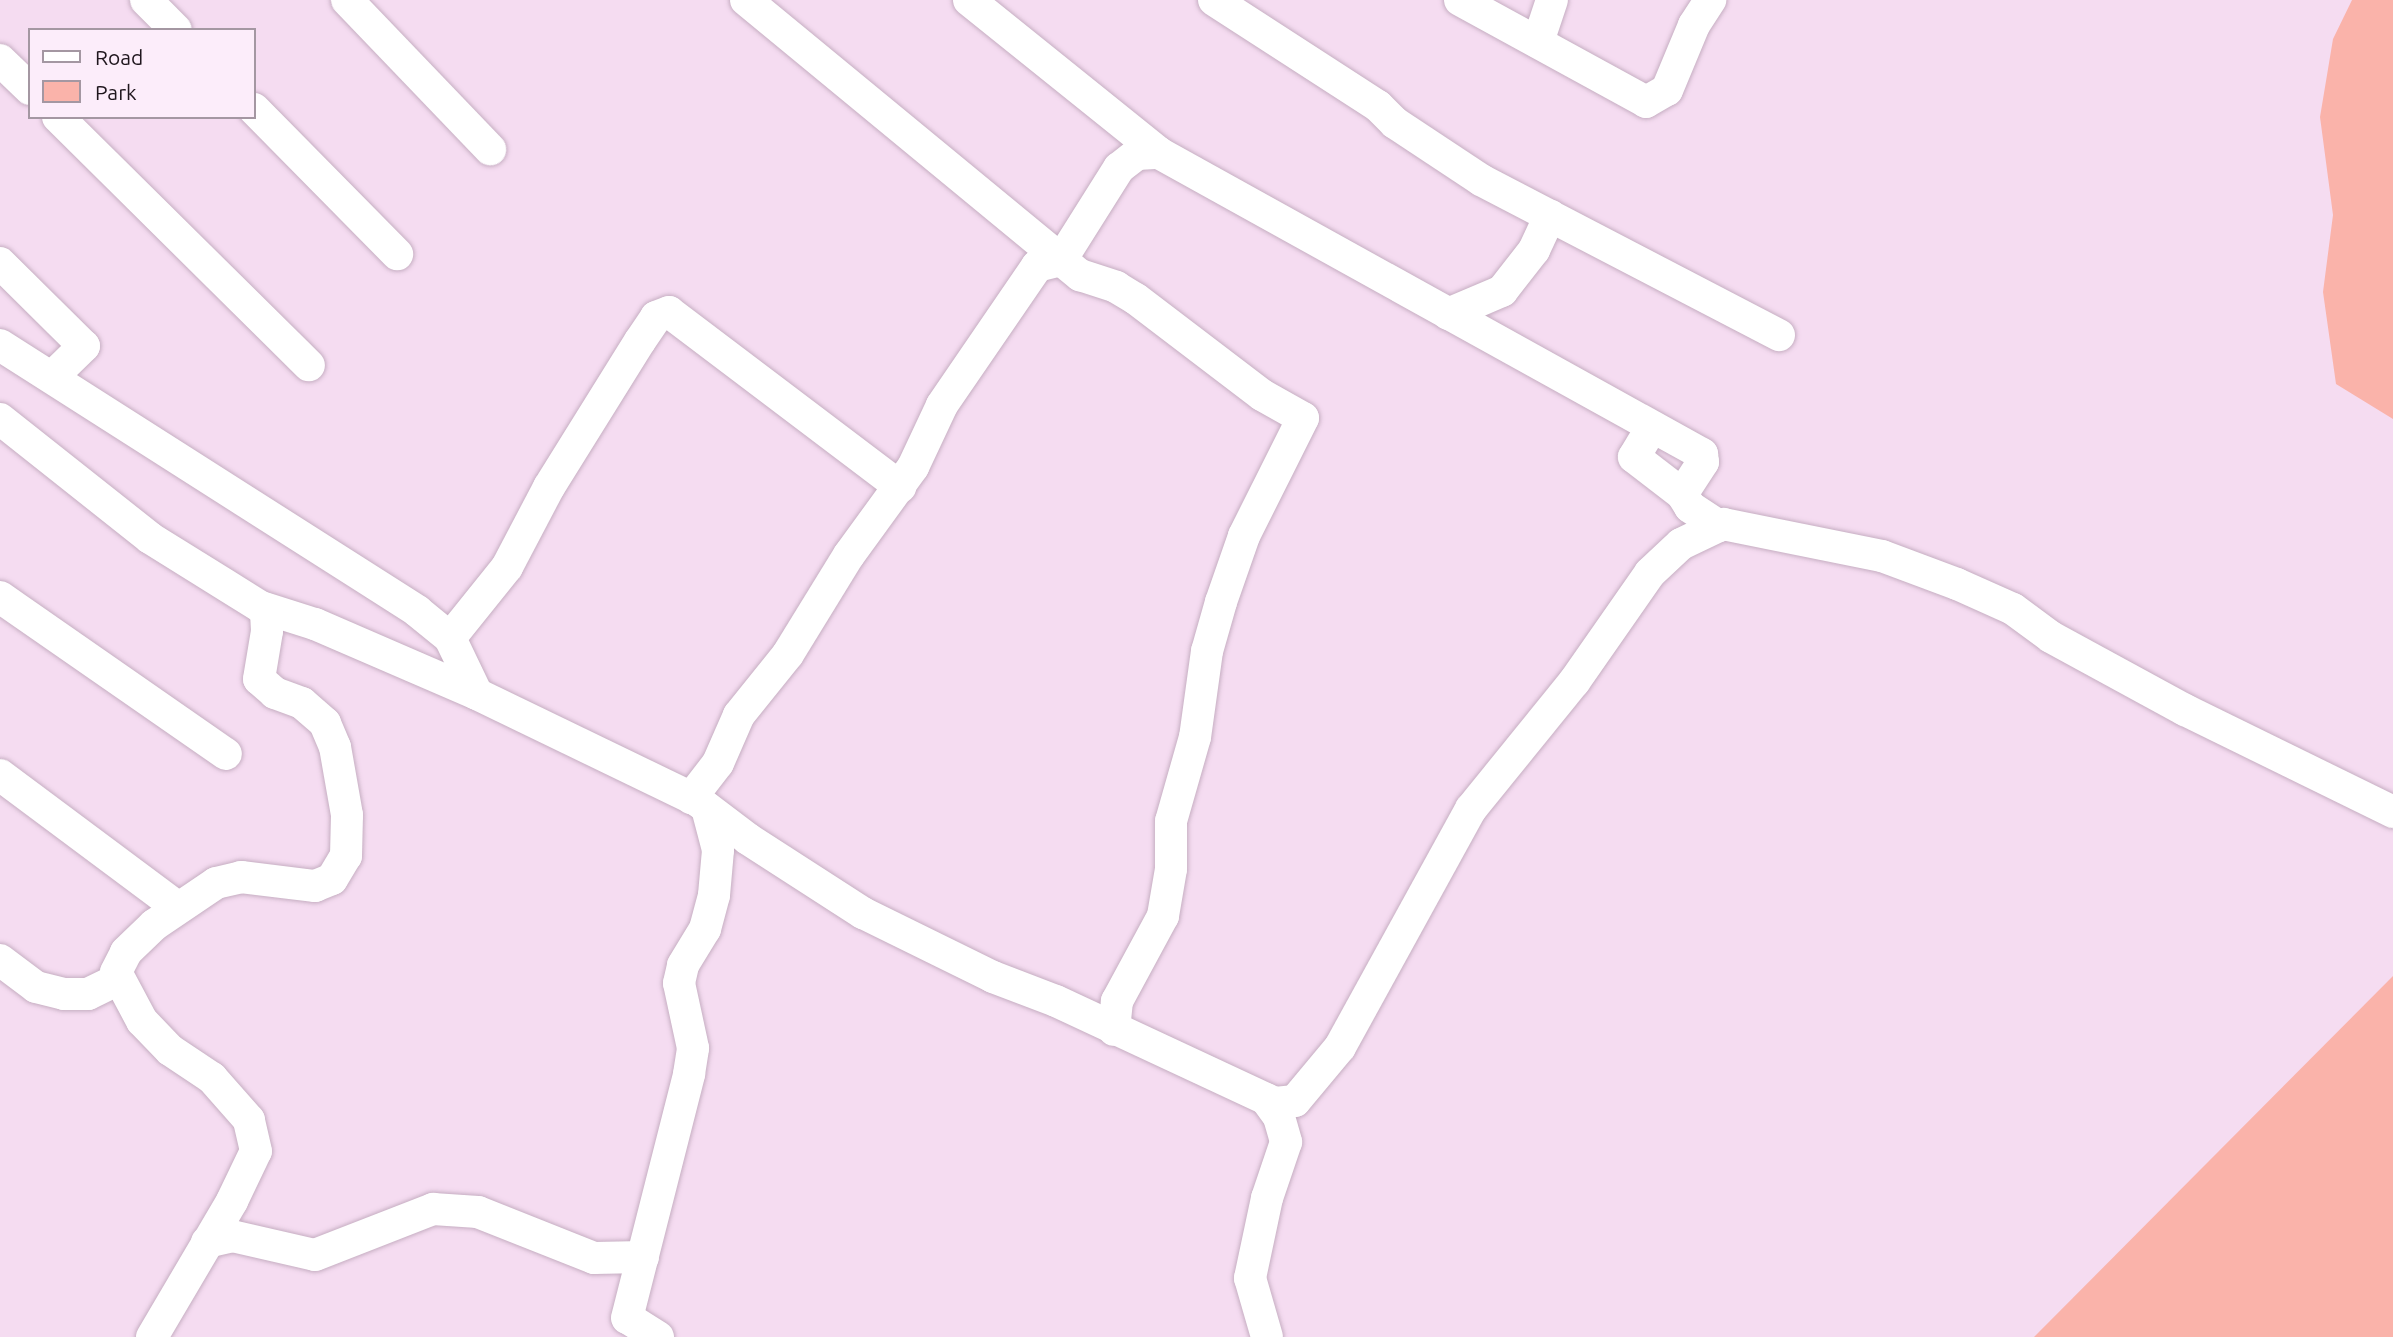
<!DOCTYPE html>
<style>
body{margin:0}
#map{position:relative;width:2393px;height:1337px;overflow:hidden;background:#f5dcf1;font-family:Ubuntu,sans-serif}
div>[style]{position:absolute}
.green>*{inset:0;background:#fab3aa}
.roads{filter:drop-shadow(0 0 2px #c6aec2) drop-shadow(0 0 2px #c6aec2)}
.minor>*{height:32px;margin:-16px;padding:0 16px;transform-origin:16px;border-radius:16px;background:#fff}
span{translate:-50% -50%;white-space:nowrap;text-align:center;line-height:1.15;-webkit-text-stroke:6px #fcedfa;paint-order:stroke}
.legend{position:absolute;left:28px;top:28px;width:228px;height:91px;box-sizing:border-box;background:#fcedfa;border:2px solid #a497a2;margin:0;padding:9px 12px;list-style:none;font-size:21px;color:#1f161d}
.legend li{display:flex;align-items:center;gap:14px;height:35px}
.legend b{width:35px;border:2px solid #a497a2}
</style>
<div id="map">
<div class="green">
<div style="clip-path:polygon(2352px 0,2393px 0,2393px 419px,2336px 384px,2323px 292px,2333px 215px,2320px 117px,2333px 39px)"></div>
<div style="clip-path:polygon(2393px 976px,2393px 1337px,2034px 1337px)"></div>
</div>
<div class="roads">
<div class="minor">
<div style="left:146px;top:0;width:42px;rotate:45deg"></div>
<div style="left:347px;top:0;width:207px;rotate:46.2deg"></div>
<div style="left:746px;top:0;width:433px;rotate:39.5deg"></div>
<div style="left:1080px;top:275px;width:38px;rotate:18deg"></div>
<div style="left:1116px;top:287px;width:23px;rotate:31deg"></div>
<div style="left:1136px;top:299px;width:158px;rotate:37.3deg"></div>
<div style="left:1262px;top:395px;width:47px;rotate:29.3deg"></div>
<div style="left:1303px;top:418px;width:132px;rotate:116.6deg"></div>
<div style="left:1244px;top:536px;width:70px;rotate:109.2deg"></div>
<div style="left:1221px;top:602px;width:51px;rotate:105.9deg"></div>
<div style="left:1207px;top:651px;width:87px;rotate:97.9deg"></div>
<div style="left:1195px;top:737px;width:87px;rotate:105.9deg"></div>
<div style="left:1171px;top:821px;width:48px;rotate:90deg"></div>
<div style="left:1171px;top:869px;width:48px;rotate:99.7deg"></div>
<div style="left:1163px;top:916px;width:97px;rotate:118.4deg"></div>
<div style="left:1117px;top:1001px;width:29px;rotate:96deg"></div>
<div style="left:969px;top:0;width:244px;rotate:38.8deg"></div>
<div style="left:1159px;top:153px;width:621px;rotate:29deg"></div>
<div style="left:1702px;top:454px;width:8px;rotate:83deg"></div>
<div style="left:1703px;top:462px;width:38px;rotate:123deg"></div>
<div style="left:1682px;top:494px;width:15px;rotate:58deg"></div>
<div style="left:1690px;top:507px;width:35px;rotate:33deg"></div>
<div style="left:1214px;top:0;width:195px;rotate:32.9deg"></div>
<div style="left:1378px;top:106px;width:24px;rotate:45deg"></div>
<div style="left:1395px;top:123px;width:103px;rotate:33.5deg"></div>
<div style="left:1481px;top:180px;width:336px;rotate:27.5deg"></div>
<div style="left:1460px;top:0;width:212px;rotate:28.7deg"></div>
<div style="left:1646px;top:102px;width:24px;rotate:-30deg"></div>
<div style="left:1667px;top:90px;width:70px;rotate:-67.4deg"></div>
<div style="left:1694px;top:25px;width:30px;rotate:-57deg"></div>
<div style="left:1538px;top:42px;width:44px;rotate:-71.6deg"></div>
<div style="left:0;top:60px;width:42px;rotate:44deg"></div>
<div style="left:254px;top:109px;width:204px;rotate:45.4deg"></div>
<div style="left:58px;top:117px;width:353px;rotate:44.7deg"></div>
<div style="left:0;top:263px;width:118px;rotate:44.7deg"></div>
<div style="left:84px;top:346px;width:43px;rotate:135.9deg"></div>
<div style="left:1448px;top:314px;width:59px;rotate:-23.1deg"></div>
<div style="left:1502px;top:291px;width:52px;rotate:-52deg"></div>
<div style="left:1534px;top:250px;width:38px;rotate:-65deg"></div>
<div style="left:0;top:345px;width:495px;rotate:32.5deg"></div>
<div style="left:417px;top:611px;width:43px;rotate:39.3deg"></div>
<div style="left:450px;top:638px;width:62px;rotate:64.3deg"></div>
<div style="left:477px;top:694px;width:246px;rotate:25.8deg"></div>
<div style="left:698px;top:801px;width:63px;rotate:37.2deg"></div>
<div style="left:748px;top:839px;width:137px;rotate:32.8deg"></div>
<div style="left:863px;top:913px;width:145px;rotate:26.2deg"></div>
<div style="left:993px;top:977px;width:67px;rotate:20.9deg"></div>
<div style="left:1056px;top:1001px;width:242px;rotate:25deg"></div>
<div style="left:1275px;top:1103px;width:20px;rotate:-6deg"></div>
<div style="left:1295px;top:1101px;width:70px;rotate:-50.2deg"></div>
<div style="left:1340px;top:1047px;width:272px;rotate:-61.2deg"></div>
<div style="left:1471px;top:809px;width:164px;rotate:-51deg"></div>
<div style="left:1574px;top:682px;width:133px;rotate:-55.1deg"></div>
<div style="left:1650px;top:573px;width:42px;rotate:-43.1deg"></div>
<div style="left:1681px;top:544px;width:47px;rotate:-25.5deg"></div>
<div style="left:1723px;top:524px;width:162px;rotate:11.4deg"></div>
<div style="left:1882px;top:556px;width:80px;rotate:20.5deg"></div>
<div style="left:1957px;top:584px;width:61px;rotate:24.1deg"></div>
<div style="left:2013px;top:609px;width:47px;rotate:36.4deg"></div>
<div style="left:2051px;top:637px;width:153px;rotate:28.6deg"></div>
<div style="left:2185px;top:710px;width:232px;rotate:26.1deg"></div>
<div style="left:0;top:419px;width:191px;rotate:38.4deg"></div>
<div style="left:150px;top:538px;width:131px;rotate:31.9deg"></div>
<div style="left:261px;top:607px;width:57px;rotate:17.5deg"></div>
<div style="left:315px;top:624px;width:176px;rotate:23.4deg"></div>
<div style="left:1652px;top:427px;width:35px;rotate:121deg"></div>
<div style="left:1634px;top:457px;width:61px;rotate:37.6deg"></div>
<div style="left:0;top:597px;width:275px;rotate:34.8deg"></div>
<div style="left:450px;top:638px;width:91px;rotate:-51.2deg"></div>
<div style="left:507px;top:567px;width:90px;rotate:-62.3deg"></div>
<div style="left:549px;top:487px;width:172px;rotate:-58.1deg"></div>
<div style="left:640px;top:341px;width:29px;rotate:-56deg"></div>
<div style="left:656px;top:317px;width:14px;rotate:-21deg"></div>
<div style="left:669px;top:312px;width:290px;rotate:37.1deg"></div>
<div style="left:0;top:775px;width:221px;rotate:36.7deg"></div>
<div style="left:691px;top:798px;width:44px;rotate:-52.4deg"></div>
<div style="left:718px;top:763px;width:52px;rotate:-66.4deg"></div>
<div style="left:739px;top:715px;width:78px;rotate:-51.2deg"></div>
<div style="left:788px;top:654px;width:116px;rotate:-58.4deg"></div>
<div style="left:849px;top:555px;width:109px;rotate:-54deg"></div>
<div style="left:913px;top:467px;width:68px;rotate:-64.9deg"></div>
<div style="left:942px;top:405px;width:168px;rotate:-55.6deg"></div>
<div style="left:1037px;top:266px;width:25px;rotate:-14deg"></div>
<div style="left:1061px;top:260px;width:109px;rotate:-57.8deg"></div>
<div style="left:1119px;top:168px;width:23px;rotate:-38deg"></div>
<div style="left:1137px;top:154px;width:22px;rotate:-3deg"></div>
<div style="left:0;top:960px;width:45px;rotate:36.9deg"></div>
<div style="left:36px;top:987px;width:29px;rotate:14deg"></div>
<div style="left:64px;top:994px;width:24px"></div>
<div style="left:88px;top:994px;width:34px;rotate:-26deg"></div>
<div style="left:1266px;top:1099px;width:22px;rotate:54deg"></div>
<div style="left:1279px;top:1117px;width:26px;rotate:74deg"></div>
<div style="left:1286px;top:1142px;width:59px;rotate:108.7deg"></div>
<div style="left:1267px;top:1198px;width:82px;rotate:102deg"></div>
<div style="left:1250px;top:1278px;width:61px;rotate:73.9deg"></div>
<div style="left:207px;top:1242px;width:26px;rotate:-13deg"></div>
<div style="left:232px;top:1236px;width:85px;rotate:12.9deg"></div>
<div style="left:315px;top:1255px;width:127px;rotate:-21.3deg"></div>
<div style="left:433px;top:1209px;width:45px;rotate:3.8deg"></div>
<div style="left:478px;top:1212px;width:125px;rotate:21.6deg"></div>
<div style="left:594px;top:1258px;width:49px;rotate:-1.2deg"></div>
<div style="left:152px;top:1337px;width:158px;rotate:-59.5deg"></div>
<div style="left:232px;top:1201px;width:55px;rotate:-64.4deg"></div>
<div style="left:256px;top:1151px;width:32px;rotate:-103deg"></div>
<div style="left:249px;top:1120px;width:56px;rotate:-131.4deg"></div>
<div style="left:212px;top:1078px;width:50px;rotate:-146.3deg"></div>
<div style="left:170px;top:1050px;width:40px;rotate:-134deg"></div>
<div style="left:142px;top:1021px;width:55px;rotate:-118deg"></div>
<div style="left:116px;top:972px;width:22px;rotate:-63deg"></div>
<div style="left:126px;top:952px;width:39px;rotate:-44deg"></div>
<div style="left:154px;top:925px;width:75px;rotate:-34.1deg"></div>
<div style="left:216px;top:883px;width:26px;rotate:-13deg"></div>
<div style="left:241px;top:877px;width:75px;rotate:6.9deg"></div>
<div style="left:315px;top:886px;width:18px;rotate:-22deg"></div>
<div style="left:332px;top:879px;width:27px;rotate:-59deg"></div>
<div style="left:346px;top:856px;width:41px;rotate:-88.6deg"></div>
<div style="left:347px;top:815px;width:69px;rotate:-100deg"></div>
<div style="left:335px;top:747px;width:26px;rotate:-113deg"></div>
<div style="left:325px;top:723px;width:30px;rotate:-139deg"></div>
<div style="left:302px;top:703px;width:29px;rotate:-160deg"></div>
<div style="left:275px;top:693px;width:21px;rotate:-139deg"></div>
<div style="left:259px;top:679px;width:49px;rotate:-80.5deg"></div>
<div style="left:267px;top:631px;width:22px;rotate:-93deg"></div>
<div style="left:658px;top:1337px;width:36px;rotate:-148deg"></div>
<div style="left:627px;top:1318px;width:252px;rotate:-75.7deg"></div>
<div style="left:689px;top:1074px;width:26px;rotate:-81deg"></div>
<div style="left:693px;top:1048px;width:66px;rotate:-102.2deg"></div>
<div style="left:679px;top:983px;width:18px;rotate:-77deg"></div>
<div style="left:683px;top:965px;width:42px;rotate:-58.6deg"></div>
<div style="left:705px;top:929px;width:35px;rotate:-75deg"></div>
<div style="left:714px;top:895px;width:45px;rotate:-84.9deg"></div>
<div style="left:718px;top:850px;width:43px;rotate:-104.7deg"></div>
</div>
</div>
<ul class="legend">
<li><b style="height:9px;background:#fff"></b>Road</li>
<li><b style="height:19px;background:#fab3aa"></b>Park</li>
</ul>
</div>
